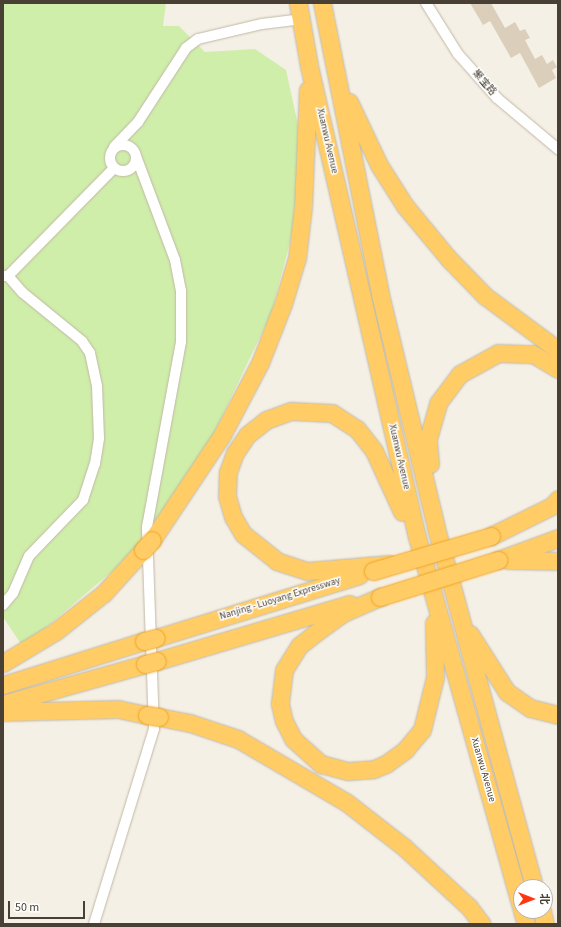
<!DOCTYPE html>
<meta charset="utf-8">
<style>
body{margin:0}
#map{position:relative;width:561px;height:927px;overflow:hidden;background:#f5f0e5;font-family:"Source Sans 3","Noto Sans SC",sans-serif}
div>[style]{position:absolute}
.green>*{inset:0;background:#cfeea9}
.building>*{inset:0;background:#dbcfbc}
.roads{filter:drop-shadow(0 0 1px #c1b8a7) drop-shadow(0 0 1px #c1b8a7)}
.street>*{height:10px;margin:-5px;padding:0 5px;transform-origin:5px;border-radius:5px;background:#fff}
.street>.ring{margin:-5px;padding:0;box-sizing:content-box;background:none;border:10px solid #fff;border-radius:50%}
.highway>*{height:17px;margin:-8.5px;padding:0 8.5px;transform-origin:8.5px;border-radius:8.5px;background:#fc6}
.bridges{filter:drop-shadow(0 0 1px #f0a524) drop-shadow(0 0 1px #f0a524)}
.highway-bridge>*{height:17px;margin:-8.5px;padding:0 8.5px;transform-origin:8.5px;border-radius:8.5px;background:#fc6}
span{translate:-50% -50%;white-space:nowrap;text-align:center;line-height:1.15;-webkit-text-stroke:3px #fff;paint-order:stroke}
.street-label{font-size:10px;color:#484034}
.frame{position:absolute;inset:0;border:4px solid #484034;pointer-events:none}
.north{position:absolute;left:513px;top:879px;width:40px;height:40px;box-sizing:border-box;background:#fff;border:1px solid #b6b3ae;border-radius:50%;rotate:90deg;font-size:11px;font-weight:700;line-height:16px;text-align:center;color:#484034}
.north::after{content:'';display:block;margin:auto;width:14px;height:18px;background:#ff3612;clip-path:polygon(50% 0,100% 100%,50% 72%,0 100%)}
.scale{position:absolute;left:8px;top:901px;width:77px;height:18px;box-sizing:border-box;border:2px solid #484034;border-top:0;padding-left:5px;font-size:12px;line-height:14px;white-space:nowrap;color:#484034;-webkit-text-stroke:3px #fff;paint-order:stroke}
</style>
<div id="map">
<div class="green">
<div style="clip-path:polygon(3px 3px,166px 3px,163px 26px,179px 26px,205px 52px,255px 49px,286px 70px,300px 134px,295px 223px,271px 314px,204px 454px,130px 556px,23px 647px,3px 617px)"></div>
</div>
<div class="building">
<div style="clip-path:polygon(470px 3px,491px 3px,505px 28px,515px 22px,520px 31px,525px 29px,530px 38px,525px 40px,535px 59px,542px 55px,547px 64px,553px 60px,557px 67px,552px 70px,556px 78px,539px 88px,520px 53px,511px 58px,490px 21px,483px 25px)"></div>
</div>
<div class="roads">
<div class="street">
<div style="left:426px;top:3px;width:60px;rotate:57.9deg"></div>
<div style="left:458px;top:54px;width:59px;rotate:48.4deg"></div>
<div style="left:497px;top:98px;width:80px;rotate:39.9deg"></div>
<div class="ring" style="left:110px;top:145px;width:16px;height:16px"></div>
<div style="left:114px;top:147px;width:35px;rotate:-46deg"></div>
<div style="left:138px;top:122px;width:88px;rotate:-57deg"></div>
<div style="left:186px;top:48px;width:15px;rotate:-37deg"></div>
<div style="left:198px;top:39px;width:66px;rotate:-13.2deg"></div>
<div style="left:262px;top:24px;width:39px;rotate:-7deg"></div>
<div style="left:3px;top:276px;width:5px"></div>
<div style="left:8px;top:276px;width:151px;rotate:-45.5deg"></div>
<div style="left:3px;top:605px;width:16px;rotate:-50deg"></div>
<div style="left:13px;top:593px;width:40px;rotate:-66.6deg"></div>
<div style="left:29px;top:556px;width:78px;rotate:-46deg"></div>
<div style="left:83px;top:500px;width:38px;rotate:-72deg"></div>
<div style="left:95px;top:464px;width:26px;rotate:-81deg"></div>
<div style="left:99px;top:438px;width:52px;rotate:-92.2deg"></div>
<div style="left:97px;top:386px;width:34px;rotate:-102deg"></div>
<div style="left:90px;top:353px;width:14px;rotate:-124deg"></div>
<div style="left:82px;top:341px;width:77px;rotate:-140.8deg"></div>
<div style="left:22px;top:292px;width:21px;rotate:-131deg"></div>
<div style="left:94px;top:924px;width:204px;rotate:-72.9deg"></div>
<div style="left:154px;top:729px;width:202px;rotate:-92deg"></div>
<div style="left:147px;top:527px;width:188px;rotate:-79.6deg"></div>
<div style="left:181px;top:342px;width:51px;rotate:-90deg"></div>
<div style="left:181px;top:291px;width:32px;rotate:-101deg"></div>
<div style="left:175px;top:260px;width:111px;rotate:-110.6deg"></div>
</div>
<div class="highway">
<div style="left:298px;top:3px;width:64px;rotate:80.1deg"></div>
<div style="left:309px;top:66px;width:483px;rotate:77.1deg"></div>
<div style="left:417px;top:537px;width:383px;rotate:74.3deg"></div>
<div style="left:322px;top:3px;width:297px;rotate:78.7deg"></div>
<div style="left:380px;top:294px;width:241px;rotate:76.5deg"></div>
<div style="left:436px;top:528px;width:372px;rotate:74.7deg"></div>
<div style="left:349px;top:102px;width:70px;rotate:64.5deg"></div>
<div style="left:379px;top:165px;width:49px;rotate:57.6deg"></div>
<div style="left:405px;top:206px;width:69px;rotate:50.3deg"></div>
<div style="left:449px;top:259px;width:52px;rotate:45.8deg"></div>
<div style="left:485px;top:296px;width:91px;rotate:36.5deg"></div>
<div style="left:430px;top:464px;width:25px;rotate:-95deg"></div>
<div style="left:428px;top:439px;width:37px;rotate:-74deg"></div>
<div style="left:438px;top:403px;width:36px;rotate:-53deg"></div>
<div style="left:460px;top:374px;width:43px;rotate:-28.9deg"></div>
<div style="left:498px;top:353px;width:35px;rotate:2deg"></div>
<div style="left:533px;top:354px;width:29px;rotate:31deg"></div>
<div style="left:491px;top:536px;width:68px;rotate:-26.2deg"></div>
<div style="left:552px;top:506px;width:9px;rotate:-49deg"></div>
<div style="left:152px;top:540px;width:126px;rotate:-56.3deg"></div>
<div style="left:222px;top:435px;width:81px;rotate:-62.2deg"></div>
<div style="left:260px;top:363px;width:63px;rotate:-68.7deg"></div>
<div style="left:283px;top:304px;width:48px;rotate:-73.1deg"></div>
<div style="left:297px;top:258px;width:51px;rotate:-83.3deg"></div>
<div style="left:303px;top:207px;width:117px;rotate:-87.6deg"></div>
<div style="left:498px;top:560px;width:64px;rotate:-20.1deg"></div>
<div style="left:508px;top:560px;width:50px;rotate:1.1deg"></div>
<div style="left:389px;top:564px;width:82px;rotate:175.1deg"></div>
<div style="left:307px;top:571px;width:32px;rotate:-162deg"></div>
<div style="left:277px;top:561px;width:43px;rotate:-141.5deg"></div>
<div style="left:243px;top:534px;width:20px;rotate:-120deg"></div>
<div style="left:233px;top:517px;width:22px;rotate:-106deg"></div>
<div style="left:227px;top:496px;width:24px;rotate:-88deg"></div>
<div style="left:228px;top:472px;width:20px;rotate:-70deg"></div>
<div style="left:235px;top:453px;width:22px;rotate:-56deg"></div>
<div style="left:247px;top:435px;width:24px;rotate:-38deg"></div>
<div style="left:266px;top:420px;width:27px;rotate:-20deg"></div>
<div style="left:291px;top:411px;width:41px;rotate:2.8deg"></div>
<div style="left:332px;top:413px;width:30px;rotate:33deg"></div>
<div style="left:357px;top:429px;width:28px;rotate:52deg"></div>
<div style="left:374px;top:451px;width:67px;rotate:65.3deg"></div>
<div style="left:380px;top:597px;width:40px;rotate:156.6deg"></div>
<div style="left:343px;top:613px;width:31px;rotate:144deg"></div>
<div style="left:318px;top:631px;width:24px;rotate:142deg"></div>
<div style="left:299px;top:646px;width:28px;rotate:122deg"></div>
<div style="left:284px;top:670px;width:34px;rotate:97deg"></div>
<div style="left:280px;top:704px;width:17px;rotate:77deg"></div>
<div style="left:284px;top:721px;width:20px;rotate:63deg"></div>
<div style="left:293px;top:739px;width:38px;rotate:42deg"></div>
<div style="left:321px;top:764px;width:28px;rotate:15deg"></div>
<div style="left:348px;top:771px;width:26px;rotate:-4deg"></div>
<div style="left:374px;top:769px;width:13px;rotate:-23deg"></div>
<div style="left:386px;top:764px;width:24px;rotate:-36deg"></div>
<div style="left:405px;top:750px;width:26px;rotate:-50deg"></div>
<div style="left:422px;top:730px;width:55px;rotate:-76.2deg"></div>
<div style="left:435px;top:677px;width:54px;rotate:-91.1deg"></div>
<div style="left:470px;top:634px;width:69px;rotate:57.5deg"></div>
<div style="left:507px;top:692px;width:28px;rotate:35deg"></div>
<div style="left:530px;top:708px;width:29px;rotate:14deg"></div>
<div style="left:156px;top:638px;width:213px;rotate:-17.2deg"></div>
<div style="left:157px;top:661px;width:201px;rotate:-16.5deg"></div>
<div style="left:3px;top:663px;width:62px;rotate:-31.1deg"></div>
<div style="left:56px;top:631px;width:61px;rotate:-38.4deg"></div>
<div style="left:104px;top:593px;width:58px;rotate:-47.8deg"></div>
<div style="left:3px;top:685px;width:148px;rotate:-17.3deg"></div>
<div style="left:3px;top:704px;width:148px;rotate:-15.7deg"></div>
<div style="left:3px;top:712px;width:115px;rotate:-1.5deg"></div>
<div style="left:118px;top:709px;width:30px;rotate:12deg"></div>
<div style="left:159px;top:717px;width:32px;rotate:11deg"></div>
<div style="left:190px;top:723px;width:51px;rotate:18.4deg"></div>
<div style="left:238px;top:739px;width:125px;rotate:30.3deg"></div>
<div style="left:346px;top:802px;width:75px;rotate:37.9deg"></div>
<div style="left:405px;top:848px;width:87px;rotate:42.7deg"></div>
<div style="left:469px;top:907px;width:21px;rotate:53deg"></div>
<div style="left:522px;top:911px;width:14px;rotate:73deg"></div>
<div style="left:542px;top:911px;width:13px;rotate:77deg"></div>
</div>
</div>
<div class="bridges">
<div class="highway-bridge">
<div style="left:143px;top:550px;width:13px;rotate:-48deg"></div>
<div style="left:373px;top:571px;width:123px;rotate:-16.5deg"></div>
<div style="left:380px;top:597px;width:124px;rotate:-17.4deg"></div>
<div style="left:144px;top:641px;width:12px;rotate:-14deg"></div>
<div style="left:145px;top:664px;width:12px;rotate:-14deg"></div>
<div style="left:147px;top:715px;width:12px;rotate:9deg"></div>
</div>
</div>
<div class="street-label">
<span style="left:484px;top:83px;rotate:49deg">聚宝路</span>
<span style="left:327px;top:141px;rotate:77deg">Xuanwu Avenue</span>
<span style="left:399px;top:457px;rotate:77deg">Xuanwu Avenue</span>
<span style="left:280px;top:599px;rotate:-17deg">Nanjing - Luoyang Expressway</span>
<span style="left:483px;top:770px;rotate:74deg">Xuanwu Avenue</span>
</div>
<div class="frame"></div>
<div class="north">北</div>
<div class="scale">50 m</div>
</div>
